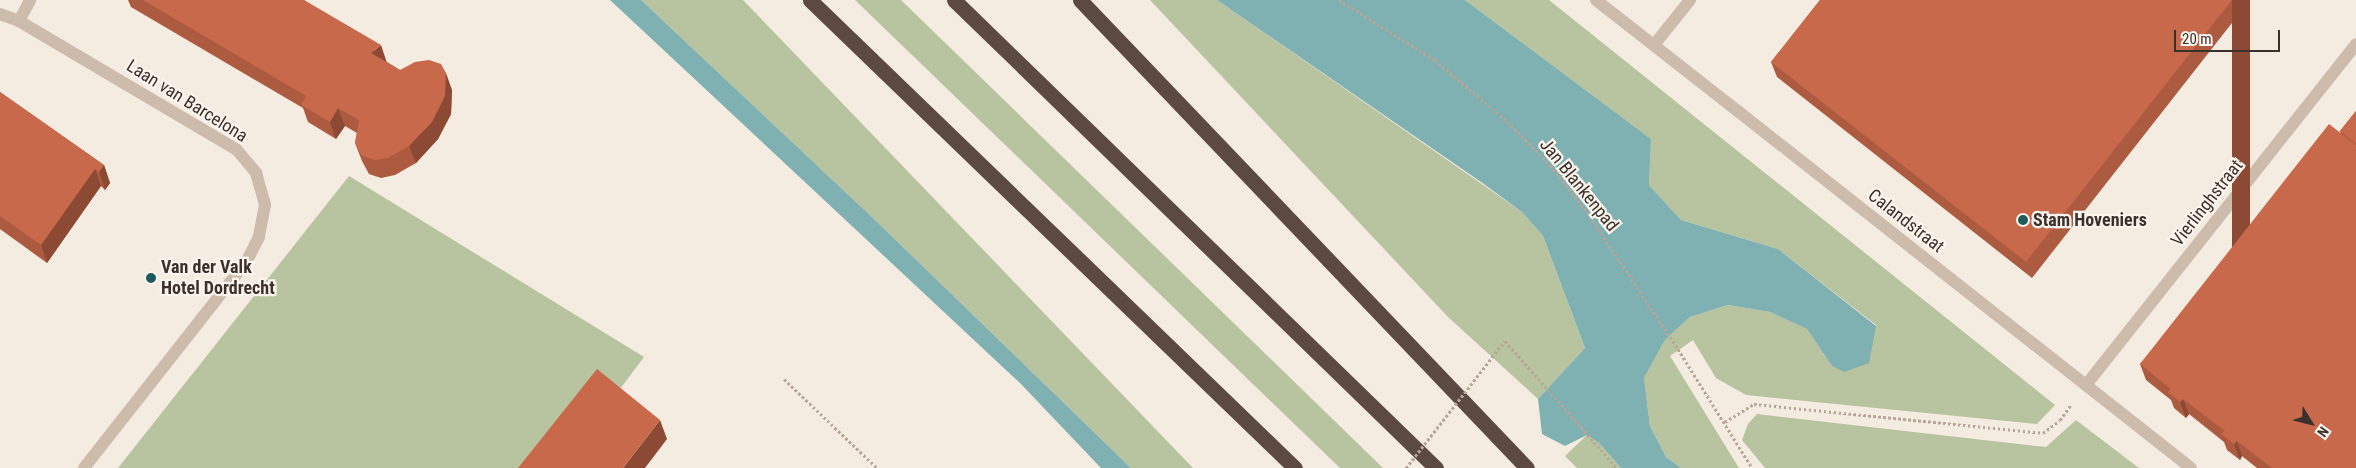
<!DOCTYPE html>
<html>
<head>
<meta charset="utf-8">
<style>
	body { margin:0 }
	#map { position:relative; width:2356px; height:468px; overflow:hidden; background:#f4ebe1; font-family:"Roboto Condensed",sans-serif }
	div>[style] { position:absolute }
	.green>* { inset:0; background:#b8c4a0 }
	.water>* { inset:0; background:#7fb0b2 }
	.path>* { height:3px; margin-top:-1.5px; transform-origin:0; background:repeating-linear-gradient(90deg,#b9a596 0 2.5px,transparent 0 5px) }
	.service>* { height:12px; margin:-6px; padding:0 6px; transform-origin:6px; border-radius:6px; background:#cdbbac }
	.minor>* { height:12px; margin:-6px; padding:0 6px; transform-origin:6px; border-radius:6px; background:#cdbbac }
	.motorway>* { height:15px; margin:-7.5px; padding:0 7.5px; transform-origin:7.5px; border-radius:7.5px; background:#5c4a42 }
	.path-bridge>* { height:3px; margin-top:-1.5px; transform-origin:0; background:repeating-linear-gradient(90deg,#b9a596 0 2.5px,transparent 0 5px) }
	.wall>* { inset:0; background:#ac5a40 }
	.shaded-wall>* { inset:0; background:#8c4a34; transform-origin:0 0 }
	.building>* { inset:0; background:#c8694b }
	.dots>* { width:14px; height:14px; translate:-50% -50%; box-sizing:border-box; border:2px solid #fbf5ee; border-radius:50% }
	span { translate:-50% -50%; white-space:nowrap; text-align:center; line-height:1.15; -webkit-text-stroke:4.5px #fbf5ee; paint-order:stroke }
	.street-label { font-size:18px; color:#3b302b }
	.poi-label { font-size:18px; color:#3b302b; font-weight:700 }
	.left { translate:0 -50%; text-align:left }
	.north { position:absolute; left:2286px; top:398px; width:50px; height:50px; -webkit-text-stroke:4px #fbf5ee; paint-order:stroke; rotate:126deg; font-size:14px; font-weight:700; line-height:20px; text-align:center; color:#3b302b }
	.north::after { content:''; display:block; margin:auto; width:18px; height:22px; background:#3b302b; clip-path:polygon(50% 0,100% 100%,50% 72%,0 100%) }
	.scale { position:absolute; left:2174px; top:30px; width:106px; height:22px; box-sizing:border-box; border:2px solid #3b302b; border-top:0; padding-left:6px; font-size:15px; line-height:18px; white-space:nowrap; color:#3b302b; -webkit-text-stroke:4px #fbf5ee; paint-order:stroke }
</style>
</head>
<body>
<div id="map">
	<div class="green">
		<div style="clip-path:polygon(641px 0,743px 0,1193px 468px,1131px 468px,874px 219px)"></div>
		<div style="clip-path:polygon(855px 0,901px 0,1383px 468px,1340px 468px)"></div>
		<div style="clip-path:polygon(1150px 0,1217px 0,1522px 212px,1543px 236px,1585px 348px,1538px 399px,1448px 317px)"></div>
		<div style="clip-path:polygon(1465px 0,1549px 0,2055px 405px,2037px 424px,1746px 395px,1716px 378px,1693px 340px,1670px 356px,1739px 468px,1681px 468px,1666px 457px,1650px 426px,1644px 378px,1665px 340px,1690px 317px,1728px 305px,1770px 312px,1807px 329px,1832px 366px,1876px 325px,1778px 249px,1681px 220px,1649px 185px,1651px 139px)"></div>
		<div style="clip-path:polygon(349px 176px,644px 357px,602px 413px,541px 468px,118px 468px)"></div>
		<div style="clip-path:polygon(1757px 414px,2046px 447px,2076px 420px,2139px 468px,1765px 468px,1742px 440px,1748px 424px)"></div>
		<div style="clip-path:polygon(1587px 435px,1599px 443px,1621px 468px,1577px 468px,1565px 456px)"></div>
	</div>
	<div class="water">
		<div style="clip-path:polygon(610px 0,641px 0,874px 219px,1131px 468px,1101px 468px,1020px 383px)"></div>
		<div style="clip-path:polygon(1217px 0,1465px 0,1651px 139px,1649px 185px,1681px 220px,1778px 249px,1876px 326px,1869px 363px,1844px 372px,1832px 366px,1807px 329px,1770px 312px,1728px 305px,1690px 317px,1665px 340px,1644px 378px,1650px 426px,1666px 457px,1681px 468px,1621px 468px,1599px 443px,1587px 435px,1565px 446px,1542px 434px,1538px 399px,1585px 348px,1543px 236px,1522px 212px,1481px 182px)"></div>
	</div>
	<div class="path">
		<div style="left:1339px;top:0;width:113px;rotate:32deg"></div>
		<div style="left:1435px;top:60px;width:100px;rotate:40.5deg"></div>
		<div style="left:1511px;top:125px;width:56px;rotate:45.7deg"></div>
		<div style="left:1550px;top:165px;width:60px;rotate:51.8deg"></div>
		<div style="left:1587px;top:212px;width:164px;rotate:56.4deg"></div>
		<div style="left:1678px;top:349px;width:140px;rotate:58.1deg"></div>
		<div style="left:784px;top:379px;width:129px;rotate:43.7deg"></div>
		<div style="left:1725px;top:422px;width:34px;rotate:-32deg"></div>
		<div style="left:1754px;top:404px;width:290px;rotate:5.7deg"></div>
		<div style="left:2043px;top:433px;width:21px;rotate:-37deg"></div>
		<div style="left:2060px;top:420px;width:19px;rotate:-54deg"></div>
	</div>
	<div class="service">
		<div style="left:1596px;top:0;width:182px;rotate:38.1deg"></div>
		<div style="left:0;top:14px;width:20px;rotate:20deg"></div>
		<div style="left:19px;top:21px;width:24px;rotate:-62deg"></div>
		<div style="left:1654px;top:45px;width:58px;rotate:-51.3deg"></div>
	</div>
	<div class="minor">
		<div style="left:19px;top:21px;width:253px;rotate:30.6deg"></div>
		<div style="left:237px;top:150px;width:30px;rotate:50deg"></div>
		<div style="left:256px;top:173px;width:33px;rotate:74deg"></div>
		<div style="left:265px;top:205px;width:33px;rotate:101deg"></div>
		<div style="left:259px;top:237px;width:28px;rotate:117deg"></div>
		<div style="left:246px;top:262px;width:262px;rotate:128.2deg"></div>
		<div style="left:1739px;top:112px;width:575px;rotate:38.22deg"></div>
		<div style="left:2086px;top:385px;width:435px;rotate:-51.6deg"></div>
	</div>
	<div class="motorway">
		<div style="left:810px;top:0;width:674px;rotate:43.98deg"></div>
		<div style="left:954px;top:0;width:672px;rotate:44.16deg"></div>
		<div style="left:1080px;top:0;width:647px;rotate:46.31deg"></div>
	</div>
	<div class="path-bridge">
		<div style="left:1406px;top:468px;width:161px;rotate:-52.1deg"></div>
		<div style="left:1505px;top:341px;width:169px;rotate:48.6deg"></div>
	</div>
	<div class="wall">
		<div style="clip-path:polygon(128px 0,304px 0,387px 62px,400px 70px,452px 90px,451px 114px,438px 139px,416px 163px,395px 175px,381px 178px,369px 174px,362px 161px,355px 143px,357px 133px,345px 126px,336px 139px,308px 122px,303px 108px,131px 7px)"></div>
		<div style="clip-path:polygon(1820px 0,2250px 0,2032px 278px,1777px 77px,1771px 62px)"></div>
		<div style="clip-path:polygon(0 92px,104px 165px,110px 183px,105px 190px,101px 186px,47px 263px,0 229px)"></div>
		<div style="clip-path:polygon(2356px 111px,2356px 468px,2257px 468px,2242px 456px,2240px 460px,2227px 450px,2224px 442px,2189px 414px,2186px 418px,2174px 408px,2171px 400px,2146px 380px,2140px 364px,2341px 134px,2340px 131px)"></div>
	</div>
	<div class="shaded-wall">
		<div style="left:2232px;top:0;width:18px;height:333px"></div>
		<div style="clip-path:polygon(381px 45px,387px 63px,371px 53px)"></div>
		<div style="clip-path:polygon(446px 73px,452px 90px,451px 114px,438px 139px,416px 163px,409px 146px)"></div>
		<div style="clip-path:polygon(338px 108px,345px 126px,336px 139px,330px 122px)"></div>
		<div style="clip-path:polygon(104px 165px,110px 183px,105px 190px,99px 172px)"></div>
		<div style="clip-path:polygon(95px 169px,101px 186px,47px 263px,41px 245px)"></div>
		<div style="clip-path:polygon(2183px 399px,2189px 414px,2186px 418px,2180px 402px)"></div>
		<div style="clip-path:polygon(660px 420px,667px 439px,645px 468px,623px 468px)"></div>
		<div style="clip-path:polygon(2237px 441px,2242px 456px,2240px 460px,2234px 444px)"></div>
	</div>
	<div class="building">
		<div style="clip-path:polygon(143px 0,304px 0,381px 45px,371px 53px,400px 70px,415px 62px,429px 60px,441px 64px,446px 73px,445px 96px,432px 122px,409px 146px,388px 158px,375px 160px,362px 156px,355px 143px,359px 120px,338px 108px,330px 122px,301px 105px,306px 96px)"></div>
		<div style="clip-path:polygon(1820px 0,2232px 0,2026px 262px,1771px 62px)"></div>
		<div style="clip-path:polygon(0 92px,104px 165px,99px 172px,95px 169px,41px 245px,0 216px)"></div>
		<div style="clip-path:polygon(2356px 111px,2356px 144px,2340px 131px)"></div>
		<div style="clip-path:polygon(2329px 124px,2356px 145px,2356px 468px,2272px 468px,2237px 441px,2234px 444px,2221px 434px,2225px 431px,2183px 399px,2180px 402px,2168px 392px,2171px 389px,2140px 364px)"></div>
		<div style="clip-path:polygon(597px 369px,660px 420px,623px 468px,518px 468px)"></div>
	</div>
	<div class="dots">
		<div style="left:2023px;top:220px;background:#1f5a5e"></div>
		<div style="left:151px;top:278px;background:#1f5a5e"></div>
	</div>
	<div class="street-label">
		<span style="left:187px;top:101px;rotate:32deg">Laan van Barcelona</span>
		<span style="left:1579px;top:185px;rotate:51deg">Jan Blankenpad</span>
		<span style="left:2207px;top:203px;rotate:-52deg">Vierlinghstraat</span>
		<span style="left:1906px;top:221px;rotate:38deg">Calandstraat</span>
	</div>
	<div class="poi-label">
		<span class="left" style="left:2033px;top:220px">Stam Hoveniers</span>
		<span class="left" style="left:161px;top:278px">Van der Valk<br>Hotel Dordrecht</span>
	</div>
	<div class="north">N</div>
	<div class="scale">20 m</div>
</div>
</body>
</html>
